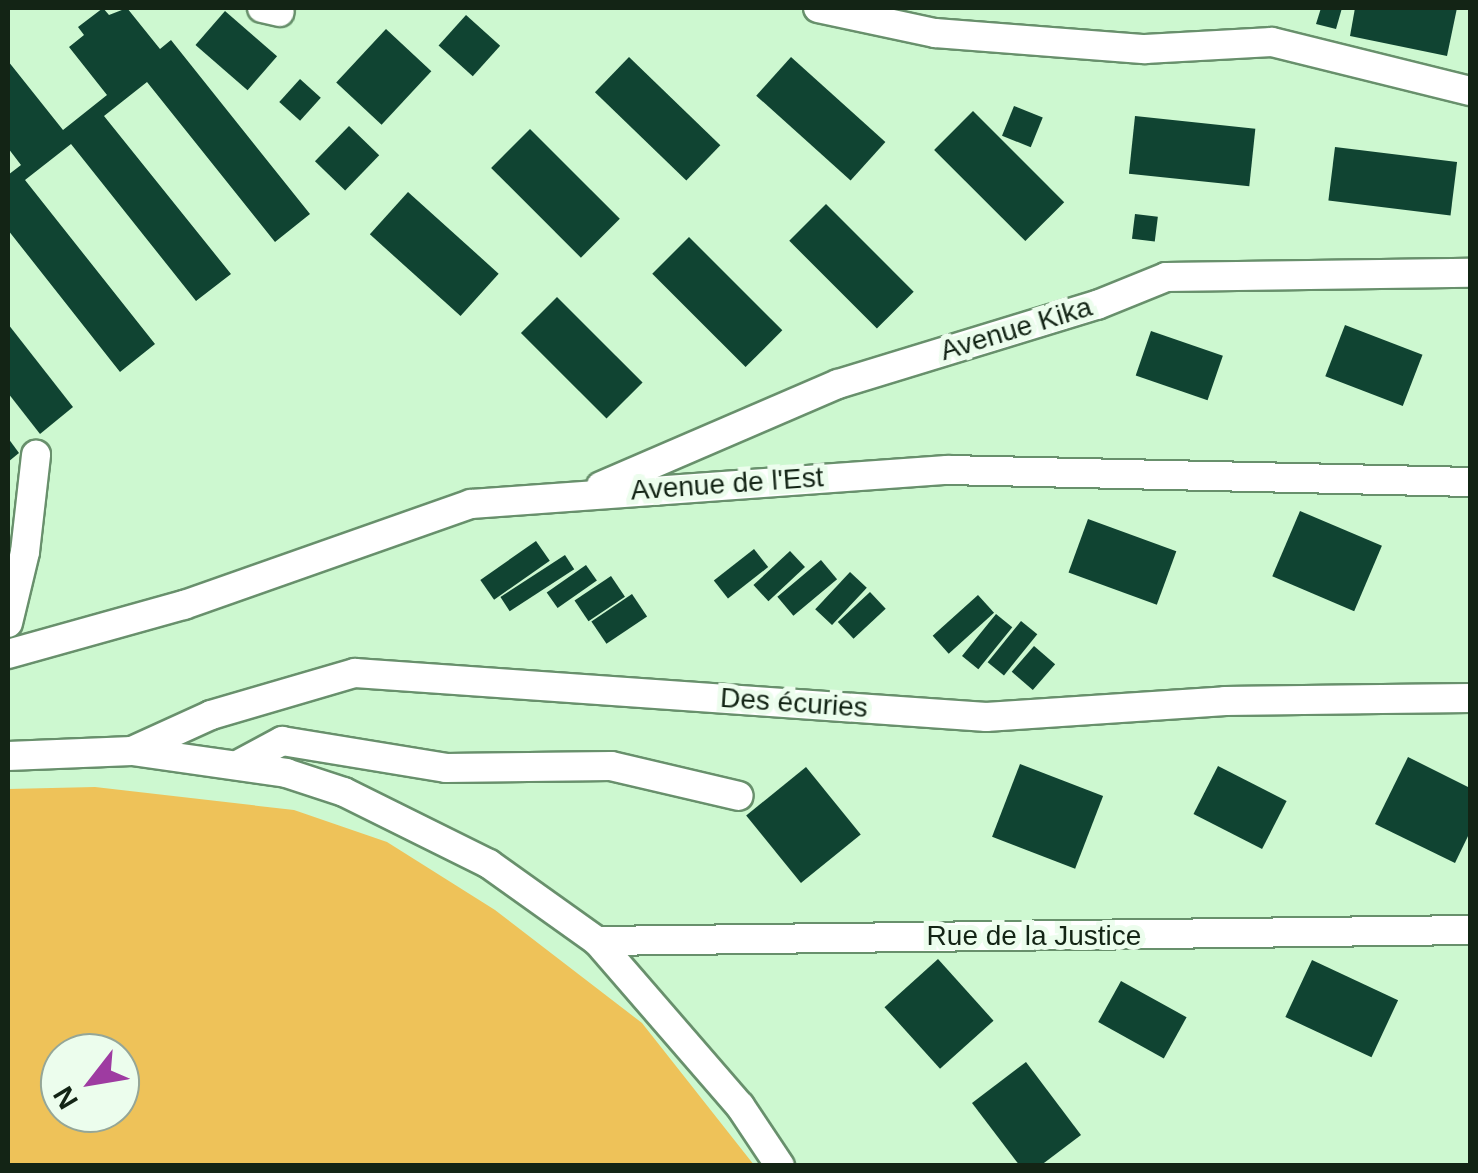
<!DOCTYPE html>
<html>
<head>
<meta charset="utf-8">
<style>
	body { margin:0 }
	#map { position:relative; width:1478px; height:1173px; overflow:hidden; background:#cdf8d0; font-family:Arial,sans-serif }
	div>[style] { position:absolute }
	.green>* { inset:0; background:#eec259 }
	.building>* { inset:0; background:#104432; transform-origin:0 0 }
	.roads { filter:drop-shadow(2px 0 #68906c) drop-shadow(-2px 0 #68906c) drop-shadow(0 2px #68906c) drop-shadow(0 -2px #68906c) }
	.minor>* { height:28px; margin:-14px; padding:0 14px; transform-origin:14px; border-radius:14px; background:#fff }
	span { translate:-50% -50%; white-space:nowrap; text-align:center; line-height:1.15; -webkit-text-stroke:10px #ecfded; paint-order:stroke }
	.street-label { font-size:28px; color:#132415 }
	.frame { position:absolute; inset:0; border:10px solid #132415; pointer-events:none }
	.north { position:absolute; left:40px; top:1033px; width:100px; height:100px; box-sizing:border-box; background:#ecfded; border:2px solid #95a697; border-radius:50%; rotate:239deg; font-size:28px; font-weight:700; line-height:40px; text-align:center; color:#132415 }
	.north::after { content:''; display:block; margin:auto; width:35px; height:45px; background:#9e3ba1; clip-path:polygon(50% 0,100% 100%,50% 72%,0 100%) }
</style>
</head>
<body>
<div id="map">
	<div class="green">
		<div style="clip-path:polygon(evenodd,95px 787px,294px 810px,387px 842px,495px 910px,642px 1023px,754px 1165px,8px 1165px,8px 789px,95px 787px,60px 1053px,120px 1053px,120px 1113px,60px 1113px,60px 1053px)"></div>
	</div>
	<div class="building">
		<div style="clip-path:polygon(103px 8px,109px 15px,127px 8px,160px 49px,171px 40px,310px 214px,275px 242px,147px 82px,104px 116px,231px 274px,196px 301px,71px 144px,25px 180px,155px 344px,120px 372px,8px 230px,8px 175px,21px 165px,8px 148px,8px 61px,63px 130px,107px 95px,69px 47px,84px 35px,78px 27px)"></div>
		<div style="clip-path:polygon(1321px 8px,1342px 8px,1336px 29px,1316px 24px)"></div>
		<div style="clip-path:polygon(1355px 8px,1457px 8px,1447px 56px,1350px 36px)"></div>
		<div style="left:225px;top:11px;width:69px;height:45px;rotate:41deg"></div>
		<div style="left:466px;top:15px;width:46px;height:41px;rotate:42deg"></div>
		<div style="left:386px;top:29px;width:62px;height:73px;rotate:43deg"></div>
		<div style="left:629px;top:57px;width:127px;height:49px;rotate:44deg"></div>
		<div style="left:791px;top:57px;width:127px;height:52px;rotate:42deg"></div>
		<div style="left:300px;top:79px;width:28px;height:31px;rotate:42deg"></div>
		<div style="left:1014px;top:106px;width:31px;height:32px;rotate:22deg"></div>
		<div style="left:973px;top:111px;width:129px;height:55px;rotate:45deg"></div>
		<div style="left:1135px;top:116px;width:121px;height:58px;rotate:6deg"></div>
		<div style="left:349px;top:126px;width:42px;height:49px;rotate:44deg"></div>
		<div style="left:530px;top:129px;width:127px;height:55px;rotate:45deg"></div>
		<div style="left:1335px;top:147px;width:123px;height:54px;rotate:7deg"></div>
		<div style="left:408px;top:192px;width:122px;height:57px;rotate:42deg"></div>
		<div style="left:826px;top:204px;width:124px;height:52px;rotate:45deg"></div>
		<div style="left:1135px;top:214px;width:23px;height:25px;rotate:7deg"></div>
		<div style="left:689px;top:237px;width:132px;height:52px;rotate:45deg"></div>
		<div style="left:557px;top:297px;width:121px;height:51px;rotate:45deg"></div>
		<div style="clip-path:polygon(8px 324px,73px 407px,40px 434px,8px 393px)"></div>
		<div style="left:1345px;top:325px;width:83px;height:55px;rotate:21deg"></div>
		<div style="left:1151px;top:331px;width:76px;height:47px;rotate:19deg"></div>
		<div style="clip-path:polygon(8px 438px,19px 453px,8px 462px)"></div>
		<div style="left:1300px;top:511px;width:89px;height:71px;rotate:23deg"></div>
		<div style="left:1088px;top:519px;width:94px;height:57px;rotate:20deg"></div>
		<div style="left:536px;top:541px;width:24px;height:68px;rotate:55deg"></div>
		<div style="left:754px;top:549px;width:23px;height:51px;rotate:52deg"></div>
		<div style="left:790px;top:551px;width:22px;height:50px;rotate:47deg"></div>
		<div style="left:565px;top:555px;width:17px;height:77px;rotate:57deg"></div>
		<div style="left:821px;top:560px;width:25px;height:57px;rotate:50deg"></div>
		<div style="left:586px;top:565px;width:19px;height:48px;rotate:55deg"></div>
		<div style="left:850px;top:572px;width:23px;height:51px;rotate:43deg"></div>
		<div style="left:611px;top:576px;width:25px;height:44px;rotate:56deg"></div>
		<div style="left:870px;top:592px;width:23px;height:44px;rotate:47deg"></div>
		<div style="left:632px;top:594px;width:27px;height:49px;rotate:56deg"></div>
		<div style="left:978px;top:595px;width:24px;height:61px;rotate:48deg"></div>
		<div style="left:996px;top:614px;width:21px;height:54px;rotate:39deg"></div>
		<div style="left:1021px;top:621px;width:21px;height:53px;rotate:39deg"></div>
		<div style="left:1034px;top:646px;width:28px;height:34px;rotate:41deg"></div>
		<div style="clip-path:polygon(1408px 757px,1470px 788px,1470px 832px,1455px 863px,1375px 824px)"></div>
		<div style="left:1020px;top:764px;width:89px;height:78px;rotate:21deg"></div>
		<div style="left:1218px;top:766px;width:77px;height:54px;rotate:27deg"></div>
		<div style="left:806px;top:767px;width:87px;height:77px;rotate:51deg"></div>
		<div style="left:938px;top:959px;width:83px;height:72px;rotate:48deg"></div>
		<div style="left:1312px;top:960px;width:95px;height:63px;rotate:25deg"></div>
		<div style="left:1121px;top:981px;width:75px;height:47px;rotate:29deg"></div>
		<div style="clip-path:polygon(1026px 1062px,1081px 1135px,1040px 1166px,1020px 1166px,972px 1103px)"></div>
	</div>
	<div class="roads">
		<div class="minor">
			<div style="left:262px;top:8px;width:18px;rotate:13deg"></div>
			<div style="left:818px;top:8px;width:120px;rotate:12.1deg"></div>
			<div style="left:935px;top:33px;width:211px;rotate:4.4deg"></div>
			<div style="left:1145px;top:49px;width:127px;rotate:-3.2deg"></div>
			<div style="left:1272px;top:42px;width:204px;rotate:13.9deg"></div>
			<div style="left:601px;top:486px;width:258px;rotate:-23.3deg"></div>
			<div style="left:838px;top:384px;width:271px;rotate:-17deg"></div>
			<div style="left:1097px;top:305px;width:74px;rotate:-22.1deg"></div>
			<div style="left:1166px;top:277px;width:304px;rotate:-0.8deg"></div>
			<div style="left:8px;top:623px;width:73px;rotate:-76.5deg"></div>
			<div style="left:25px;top:552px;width:98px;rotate:-83.5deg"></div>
			<div style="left:8px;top:654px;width:183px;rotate:-15.6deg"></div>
			<div style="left:184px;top:605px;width:304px;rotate:-19.4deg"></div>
			<div style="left:471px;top:504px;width:477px;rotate:-4.1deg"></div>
			<div style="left:947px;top:470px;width:523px;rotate:1.31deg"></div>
			<div style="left:132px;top:751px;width:87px;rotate:-24.5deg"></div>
			<div style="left:211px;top:715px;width:150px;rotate:-16.3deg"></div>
			<div style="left:355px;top:673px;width:633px;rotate:3.99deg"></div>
			<div style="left:986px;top:717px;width:240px;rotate:-3.8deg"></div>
			<div style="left:1225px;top:701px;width:245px;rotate:-0.7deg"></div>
			<div style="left:8px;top:756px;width:124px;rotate:-2.3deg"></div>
			<div style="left:132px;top:751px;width:156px;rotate:8.1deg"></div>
			<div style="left:286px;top:773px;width:61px;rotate:18.1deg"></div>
			<div style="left:344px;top:792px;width:162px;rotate:26.4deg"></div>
			<div style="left:489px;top:864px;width:133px;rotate:35.5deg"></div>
			<div style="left:597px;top:941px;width:218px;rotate:49.1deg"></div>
			<div style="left:740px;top:1106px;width:72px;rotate:56.3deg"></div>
			<div style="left:241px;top:763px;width:47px;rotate:-28.2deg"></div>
			<div style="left:282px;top:741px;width:166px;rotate:9.3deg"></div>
			<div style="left:446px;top:768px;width:165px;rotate:-0.7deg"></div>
			<div style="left:611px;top:766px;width:131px;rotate:13.2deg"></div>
			<div style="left:597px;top:941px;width:873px;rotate:-0.72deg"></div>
		</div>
	</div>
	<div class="street-label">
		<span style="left:1016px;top:329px;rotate:-17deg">Avenue Kika</span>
		<span style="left:727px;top:484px;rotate:-4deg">Avenue de l'Est</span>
		<span style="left:794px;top:703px;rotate:4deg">Des écuries</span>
		<span style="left:1034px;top:936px">Rue de la Justice</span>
	</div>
	<div class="frame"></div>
	<div class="north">N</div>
</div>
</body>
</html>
